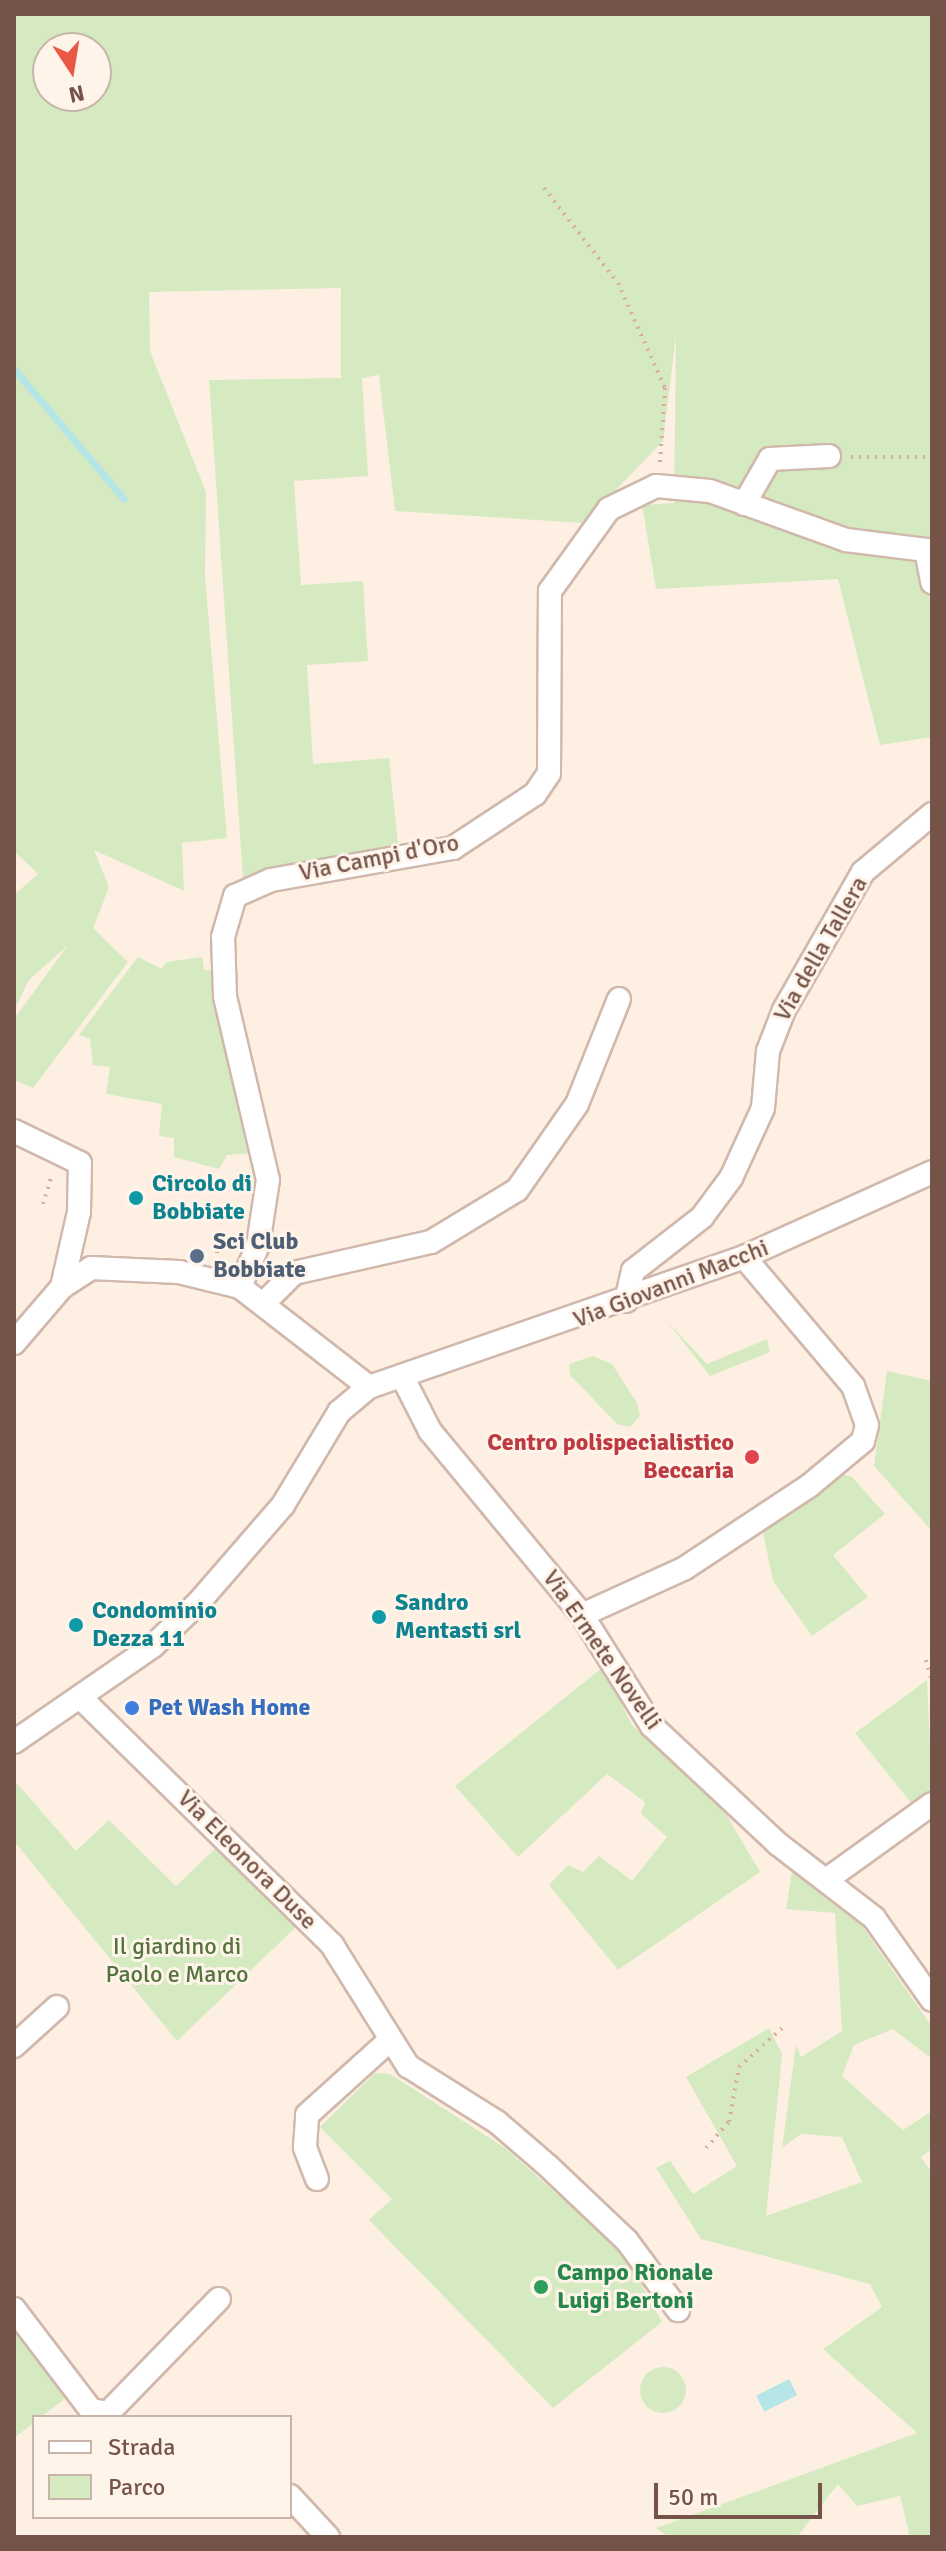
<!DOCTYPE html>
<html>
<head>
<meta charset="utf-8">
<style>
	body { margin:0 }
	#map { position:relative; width:946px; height:2551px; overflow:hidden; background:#fdf0e2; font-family:Signika,sans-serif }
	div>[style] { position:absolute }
	.green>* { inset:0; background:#d6eac1 }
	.round { border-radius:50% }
	.water>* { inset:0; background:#b6e5e7; transform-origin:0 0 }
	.stream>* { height:7px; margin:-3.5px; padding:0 3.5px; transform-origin:3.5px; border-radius:3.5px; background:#b6e5e7 }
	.path>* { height:4px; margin-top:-2px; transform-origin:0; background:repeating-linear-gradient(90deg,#d8ad9c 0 2px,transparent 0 8px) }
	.roads { filter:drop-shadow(2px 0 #d0b8ac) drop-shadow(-2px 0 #d0b8ac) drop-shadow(0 2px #d0b8ac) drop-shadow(0 -2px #d0b8ac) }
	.minor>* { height:22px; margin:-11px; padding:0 11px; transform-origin:11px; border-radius:11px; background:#fff }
	.dots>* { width:22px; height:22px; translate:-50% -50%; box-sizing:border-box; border:4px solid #fff4e9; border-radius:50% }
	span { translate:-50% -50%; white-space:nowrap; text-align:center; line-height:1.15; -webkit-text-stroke:6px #fff4e9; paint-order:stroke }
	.street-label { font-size:24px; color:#755348 }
	.culture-label { font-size:24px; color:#0d838f; font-weight:700 }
	.left { translate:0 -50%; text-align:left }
	.service-label { font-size:24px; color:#4e5e75; font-weight:700 }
	.health-label { font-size:24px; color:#be3a42; font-weight:700 }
	.right { translate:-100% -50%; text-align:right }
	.shop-label { font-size:24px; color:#366cbe; font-weight:700 }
	.park-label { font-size:24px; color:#53753d }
	.leisure-label { font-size:24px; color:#27864d; font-weight:700 }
	.frame { position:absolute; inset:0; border:16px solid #755348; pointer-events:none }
	.legend { position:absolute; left:32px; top:2415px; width:260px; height:104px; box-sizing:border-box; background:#fff4e9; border:2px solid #c8b4a9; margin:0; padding:10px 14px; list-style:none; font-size:24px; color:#755348 }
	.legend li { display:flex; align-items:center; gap:16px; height:40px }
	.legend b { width:40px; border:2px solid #c8b4a9 }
	.north { position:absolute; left:32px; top:32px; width:80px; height:80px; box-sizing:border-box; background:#fff4e9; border:2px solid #c8b4a9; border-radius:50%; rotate:168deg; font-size:22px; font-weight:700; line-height:32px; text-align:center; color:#755348 }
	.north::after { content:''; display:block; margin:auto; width:28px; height:36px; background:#ea5744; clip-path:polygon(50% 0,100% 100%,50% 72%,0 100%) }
	.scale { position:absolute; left:654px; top:2483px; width:168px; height:36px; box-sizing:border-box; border:4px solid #755348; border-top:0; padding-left:10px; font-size:24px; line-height:28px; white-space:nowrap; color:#755348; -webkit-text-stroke:6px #fff4e9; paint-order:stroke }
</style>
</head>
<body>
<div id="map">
	<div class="green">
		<div style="clip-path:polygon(evenodd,14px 14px,932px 14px,932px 737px,880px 745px,838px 579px,656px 589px,642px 505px,674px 503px,676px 335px,663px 441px,584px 523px,395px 511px,379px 375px,362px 378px,368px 476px,294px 481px,301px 585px,363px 581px,368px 661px,307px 665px,313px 764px,389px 758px,399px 853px,280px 866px,243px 879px,209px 380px,341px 378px,341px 288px,149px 292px,150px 351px,206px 492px,205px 576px,227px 838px,182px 843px,184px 891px,94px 850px,109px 887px,93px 928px,128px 962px,33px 1088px,14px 1080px,14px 1019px,68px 945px,29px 980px,14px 1010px,14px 895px,38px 874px,14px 851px,14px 14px,48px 48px,96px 48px,96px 96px,48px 96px,48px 48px)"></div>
		<div style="clip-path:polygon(138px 957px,162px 969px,166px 962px,202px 957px,204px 970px,214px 970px,255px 1153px,227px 1155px,219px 1169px,174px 1157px,174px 1138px,159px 1136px,162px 1104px,106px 1094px,110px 1067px,93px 1065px,90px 1039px,79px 1035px)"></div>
		<div style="clip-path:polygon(666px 1320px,707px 1364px,767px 1339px,770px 1352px,710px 1376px)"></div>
		<div style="clip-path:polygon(593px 1356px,612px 1364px,637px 1403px,640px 1416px,630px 1427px,617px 1424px,570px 1375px,569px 1364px)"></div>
		<div style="clip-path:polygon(887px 1371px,932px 1381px,932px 1531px,874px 1466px)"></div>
		<div style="clip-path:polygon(833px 1473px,851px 1476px,885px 1514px,833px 1555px,868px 1597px,812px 1636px,773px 1581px,763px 1532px)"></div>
		<div style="clip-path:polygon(603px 1667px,632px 1725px,726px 1814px,760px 1872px,618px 1970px,549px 1885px,568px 1865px,583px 1872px,599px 1856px,632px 1881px,667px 1837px,641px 1814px,645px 1802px,607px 1774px,518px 1857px,455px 1786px)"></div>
		<div style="clip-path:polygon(927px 1680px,932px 1789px,912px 1804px,855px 1733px)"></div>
		<div style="clip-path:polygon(14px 1780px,76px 1851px,109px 1820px,176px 1886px,219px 1845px,297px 1926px,177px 2041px,14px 1841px)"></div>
		<div style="clip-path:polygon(792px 1872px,862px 1926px,932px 2027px,932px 2059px,893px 2029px,854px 2045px,842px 2076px,903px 2130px,932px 2111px,932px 2149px,921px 2157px,932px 2173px,932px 2537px,910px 2537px,900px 2496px,857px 2506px,838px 2484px,797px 2537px,669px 2537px,656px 2528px,917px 2433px,823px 2349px,882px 2307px,870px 2284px,701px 2239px,656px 2168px,670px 2161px,693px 2194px,737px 2166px,686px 2077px,769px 2028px,782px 2054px,766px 2216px,862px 2182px,842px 2137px,801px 2134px,782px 2148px,796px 2045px,801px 2057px,842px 2031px,835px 1913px,786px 1909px)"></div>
		<div style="clip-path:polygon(375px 2073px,390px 2074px,505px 2148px,624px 2253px,662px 2322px,553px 2408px,369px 2220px,392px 2199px,320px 2127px)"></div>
		<div style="clip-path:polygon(14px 2324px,67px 2397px,14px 2438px)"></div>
		<div class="round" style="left:640px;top:2367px;width:46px;height:46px"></div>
	</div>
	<div class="water">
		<div style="left:789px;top:2379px;width:18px;height:37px;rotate:63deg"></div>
	</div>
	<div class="stream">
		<div style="left:14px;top:369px;width:170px;rotate:49.8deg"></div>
	</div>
	<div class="path">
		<div style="left:544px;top:188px;width:120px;rotate:52.1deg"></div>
		<div style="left:618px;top:283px;width:115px;rotate:65.9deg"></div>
		<div style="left:665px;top:388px;width:76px;rotate:93.8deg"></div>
		<div style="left:851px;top:457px;width:81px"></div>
		<div style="left:43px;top:1204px;width:31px;rotate:-73deg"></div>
		<div style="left:217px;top:1253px;width:14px;rotate:-82deg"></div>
		<div style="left:219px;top:1239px;width:15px;rotate:11deg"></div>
		<div style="left:932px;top:1655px;width:8px;rotate:140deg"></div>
		<div style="left:926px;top:1660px;width:22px;rotate:74deg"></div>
		<div style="left:706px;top:2148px;width:35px;rotate:-49deg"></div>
		<div style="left:729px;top:2122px;width:56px;rotate:-79.7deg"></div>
		<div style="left:739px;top:2067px;width:58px;rotate:-42.2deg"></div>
	</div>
	<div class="roads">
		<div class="minor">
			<div style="left:744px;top:504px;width:52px;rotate:-60deg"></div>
			<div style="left:770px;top:459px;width:59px;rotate:-2.9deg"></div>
			<div style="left:14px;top:1131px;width:73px;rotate:25.9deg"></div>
			<div style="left:80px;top:1163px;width:49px;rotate:91.2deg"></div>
			<div style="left:79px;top:1212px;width:77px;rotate:102.8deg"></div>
			<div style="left:240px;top:1287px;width:46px;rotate:-66.8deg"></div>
			<div style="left:258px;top:1245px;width:66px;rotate:-81.3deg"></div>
			<div style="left:268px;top:1180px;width:189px;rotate:-103.2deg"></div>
			<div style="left:225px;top:996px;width:59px;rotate:-91.9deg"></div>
			<div style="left:223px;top:937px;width:43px;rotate:-73.7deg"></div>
			<div style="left:235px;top:896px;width:39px;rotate:-24deg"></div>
			<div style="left:271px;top:880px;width:185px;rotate:-10deg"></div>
			<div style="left:453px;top:848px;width:98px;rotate:-33.4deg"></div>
			<div style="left:535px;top:794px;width:25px;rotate:-56deg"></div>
			<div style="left:549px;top:773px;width:182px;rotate:-89.7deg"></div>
			<div style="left:550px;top:591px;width:101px;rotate:-54.3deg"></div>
			<div style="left:609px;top:509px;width:52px;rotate:-26.1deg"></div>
			<div style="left:656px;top:486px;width:54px;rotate:5.3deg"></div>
			<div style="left:710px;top:491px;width:145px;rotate:19.8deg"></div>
			<div style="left:846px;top:540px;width:81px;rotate:7.1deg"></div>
			<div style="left:926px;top:550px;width:33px;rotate:79deg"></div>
			<div style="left:626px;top:1301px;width:31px;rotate:-77deg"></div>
			<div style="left:633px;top:1271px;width:88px;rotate:-38deg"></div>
			<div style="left:702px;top:1217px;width:49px;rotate:-53.4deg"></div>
			<div style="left:731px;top:1178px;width:77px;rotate:-65.4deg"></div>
			<div style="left:763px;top:1108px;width:57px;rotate:-85deg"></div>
			<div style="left:768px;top:1051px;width:44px;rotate:-68.7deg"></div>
			<div style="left:784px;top:1010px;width:159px;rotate:-60.2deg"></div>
			<div style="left:863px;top:872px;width:90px;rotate:-40deg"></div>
			<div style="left:264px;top:1303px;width:42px;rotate:-45deg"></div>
			<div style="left:294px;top:1273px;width:140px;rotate:-12.8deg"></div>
			<div style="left:431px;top:1242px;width:100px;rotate:-31.2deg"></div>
			<div style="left:517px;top:1190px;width:105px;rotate:-55.1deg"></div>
			<div style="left:577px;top:1104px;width:113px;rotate:-68.2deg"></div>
			<div style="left:14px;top:1343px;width:74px;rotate:-49.4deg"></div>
			<div style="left:62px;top:1287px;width:35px;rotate:-33deg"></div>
			<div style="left:91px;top:1268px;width:88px;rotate:2.6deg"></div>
			<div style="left:179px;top:1272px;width:63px;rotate:13.8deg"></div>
			<div style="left:240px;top:1287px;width:163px;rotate:37.8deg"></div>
			<div style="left:402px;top:1376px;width:62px;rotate:63deg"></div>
			<div style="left:430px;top:1431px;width:239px;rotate:50.4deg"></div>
			<div style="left:582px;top:1615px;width:131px;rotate:57.8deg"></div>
			<div style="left:652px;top:1726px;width:173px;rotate:43.1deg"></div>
			<div style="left:778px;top:1844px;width:121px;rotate:37.6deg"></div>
			<div style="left:874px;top:1918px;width:100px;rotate:54.7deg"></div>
			<div style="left:582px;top:1615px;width:113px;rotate:-24.5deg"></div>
			<div style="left:685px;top:1568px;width:149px;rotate:-33.5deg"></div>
			<div style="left:809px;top:1486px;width:70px;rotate:-39.8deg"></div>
			<div style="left:863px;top:1441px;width:16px;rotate:-76deg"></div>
			<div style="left:867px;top:1425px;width:41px;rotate:-109.7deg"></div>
			<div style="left:853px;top:1386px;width:169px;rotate:-130.2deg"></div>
			<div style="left:82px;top:1699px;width:351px;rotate:44.5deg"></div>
			<div style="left:332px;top:1945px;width:143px;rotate:57.9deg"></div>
			<div style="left:408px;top:2066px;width:105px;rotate:32.2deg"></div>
			<div style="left:497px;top:2122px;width:67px;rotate:40.8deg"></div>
			<div style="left:548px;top:2166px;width:109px;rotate:43.5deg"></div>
			<div style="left:627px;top:2241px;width:86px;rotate:53.5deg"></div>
			<div style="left:14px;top:1742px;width:169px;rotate:-34.6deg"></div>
			<div style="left:153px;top:1646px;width:64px;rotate:-43.7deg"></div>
			<div style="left:199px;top:1602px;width:128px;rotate:-49.1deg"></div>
			<div style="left:283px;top:1505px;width:109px;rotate:-58.9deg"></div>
			<div style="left:339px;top:1412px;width:39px;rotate:-40deg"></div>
			<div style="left:369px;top:1387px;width:397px;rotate:-19.1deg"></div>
			<div style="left:744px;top:1257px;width:206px;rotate:-24.3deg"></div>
			<div style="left:829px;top:1878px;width:127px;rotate:-35.7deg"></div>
			<div style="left:14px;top:2046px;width:58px;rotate:-42.2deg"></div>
			<div style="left:317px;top:2179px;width:34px;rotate:-111deg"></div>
			<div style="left:305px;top:2147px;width:32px;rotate:-86deg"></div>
			<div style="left:307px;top:2115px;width:112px;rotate:-42.1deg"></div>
			<div style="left:14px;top:2309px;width:127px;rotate:52.7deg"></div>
			<div style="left:91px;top:2410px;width:17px;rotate:10deg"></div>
			<div style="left:108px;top:2413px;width:159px;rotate:-45.8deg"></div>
			<div style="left:290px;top:2496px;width:56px;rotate:47.2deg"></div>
		</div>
	</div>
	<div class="dots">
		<div style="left:136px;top:1198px;background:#0f9aa8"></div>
		<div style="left:197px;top:1256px;background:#5c6f8a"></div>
		<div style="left:752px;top:1457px;background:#e0444e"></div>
		<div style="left:379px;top:1617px;background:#0f9aa8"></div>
		<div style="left:76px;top:1625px;background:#0f9aa8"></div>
		<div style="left:132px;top:1708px;background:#3f7fe0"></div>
		<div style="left:541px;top:2287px;background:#2e9e5b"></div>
	</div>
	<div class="street-label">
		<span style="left:379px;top:858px;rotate:-11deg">Via Campi d'Oro</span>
		<span style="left:821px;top:949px;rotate:-60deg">Via della Tallera</span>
		<span style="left:671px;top:1284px;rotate:-21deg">Via Giovanni Macchi</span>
		<span style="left:602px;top:1650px;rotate:55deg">Via Ermete Novelli</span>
		<span style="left:247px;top:1860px;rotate:45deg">Via Eleonora Duse</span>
	</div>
	<div class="culture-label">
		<span class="left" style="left:152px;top:1198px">Circolo di<br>Bobbiate</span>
		<span class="left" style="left:395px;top:1617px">Sandro<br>Mentasti srl</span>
		<span class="left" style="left:92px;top:1625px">Condominio<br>Dezza 11</span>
	</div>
	<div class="service-label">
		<span class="left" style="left:213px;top:1256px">Sci Club<br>Bobbiate</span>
	</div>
	<div class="health-label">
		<span class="right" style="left:734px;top:1457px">Centro polispecialistico<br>Beccaria</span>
	</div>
	<div class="shop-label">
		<span class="left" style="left:148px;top:1708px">Pet Wash Home</span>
	</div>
	<div class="park-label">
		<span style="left:177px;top:1961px">Il giardino di<br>Paolo e Marco</span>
	</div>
	<div class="leisure-label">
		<span class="left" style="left:557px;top:2287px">Campo Rionale<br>Luigi Bertoni</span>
	</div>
	<div class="frame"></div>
	<ul class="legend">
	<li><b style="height:10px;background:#fff"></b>Strada</li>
	<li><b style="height:22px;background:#d6eac1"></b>Parco</li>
	</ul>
	<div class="north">N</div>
	<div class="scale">50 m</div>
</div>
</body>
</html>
